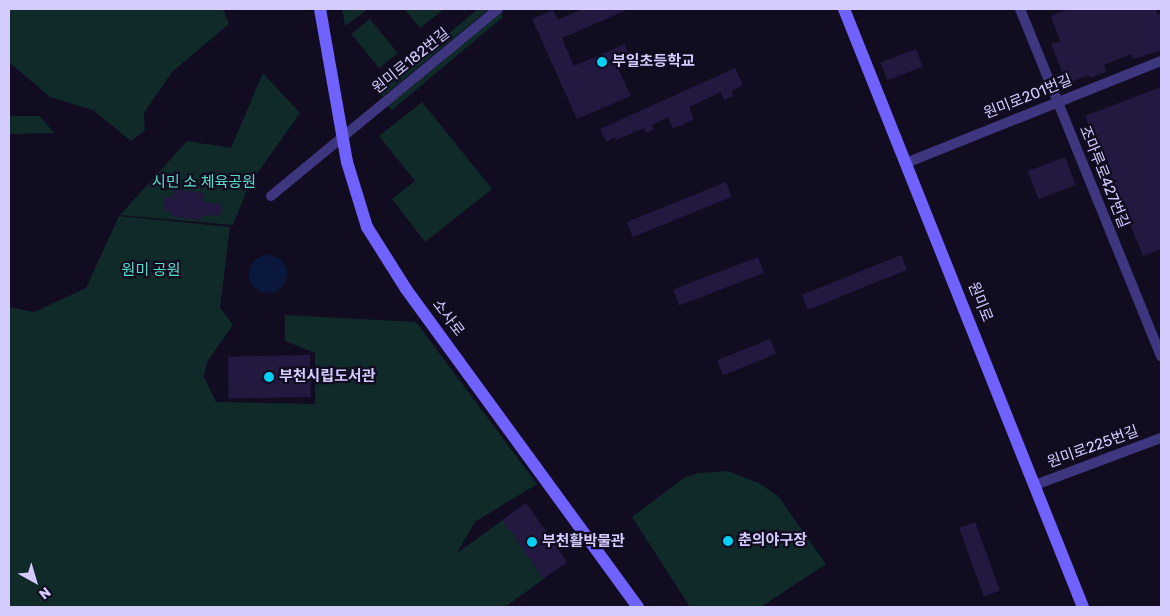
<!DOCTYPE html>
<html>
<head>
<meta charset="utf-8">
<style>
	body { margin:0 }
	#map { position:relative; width:1170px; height:616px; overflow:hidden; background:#110c20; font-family:Rubik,"Noto Sans KR",sans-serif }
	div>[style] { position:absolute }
	.green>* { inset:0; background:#102929; transform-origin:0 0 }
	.water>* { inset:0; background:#09183c }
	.round { border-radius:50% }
	.building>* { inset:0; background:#231840; transform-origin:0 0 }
	.street>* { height:10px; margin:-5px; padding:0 5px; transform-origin:5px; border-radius:5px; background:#3e377f }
	.secondary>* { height:12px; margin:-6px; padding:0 6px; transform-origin:6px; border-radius:6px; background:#6f62ff }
	.dots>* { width:14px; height:14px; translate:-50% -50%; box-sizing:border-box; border:2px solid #110c20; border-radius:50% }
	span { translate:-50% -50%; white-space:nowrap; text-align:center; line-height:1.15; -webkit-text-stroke:4.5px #110c20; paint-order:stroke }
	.street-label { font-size:15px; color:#d4cbff }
	.poi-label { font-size:15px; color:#d4cbff; font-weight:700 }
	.left { translate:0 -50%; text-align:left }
	.park-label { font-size:15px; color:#57dfc5 }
	.frame { position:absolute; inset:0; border:10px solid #d4cbff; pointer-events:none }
	.north { position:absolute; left:10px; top:556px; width:50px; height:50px; -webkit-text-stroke:4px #110c20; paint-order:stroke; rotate:141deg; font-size:14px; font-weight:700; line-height:20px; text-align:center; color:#d4cbff }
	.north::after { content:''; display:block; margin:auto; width:18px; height:22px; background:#d4cbff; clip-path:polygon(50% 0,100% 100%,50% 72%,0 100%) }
</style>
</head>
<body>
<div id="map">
	<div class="green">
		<div style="clip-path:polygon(9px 9px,223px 9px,229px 24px,172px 72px,144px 113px,145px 130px,131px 141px,93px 110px,50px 97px,9px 62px)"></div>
		<div style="clip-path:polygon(342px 9px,368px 9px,345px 26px)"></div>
		<div style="clip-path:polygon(404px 9px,444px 9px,420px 28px)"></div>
		<div style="clip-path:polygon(478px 9px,489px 9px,382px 97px,378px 92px)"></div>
		<div style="clip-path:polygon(501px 12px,503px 17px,392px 110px,387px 106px)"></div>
		<div style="left:370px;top:19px;width:44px;height:24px;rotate:51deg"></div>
		<div style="clip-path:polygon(263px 73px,300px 113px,249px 185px,233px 225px,120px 215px,187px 141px,231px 148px)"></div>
		<div style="clip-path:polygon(422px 102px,492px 189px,425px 242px,392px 199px,415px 181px,379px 136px)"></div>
		<div style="clip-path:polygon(10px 116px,40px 116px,54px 133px,9px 134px)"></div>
		<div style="clip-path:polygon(119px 216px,230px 227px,220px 308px,233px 325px,207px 362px,204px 377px,216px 402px,315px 404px,315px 353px,285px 341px,285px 315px,416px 322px,537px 484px,475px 522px,457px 553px,503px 520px,545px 578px,505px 607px,9px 607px,9px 307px,34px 312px,86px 288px)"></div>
		<div style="clip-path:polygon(728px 471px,759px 483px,778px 496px,826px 564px,761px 607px,690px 607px,632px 517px,685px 477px,699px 473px)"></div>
	</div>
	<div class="water">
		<div class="round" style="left:249px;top:255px;width:38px;height:38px"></div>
	</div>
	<div class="building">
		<div style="clip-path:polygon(582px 9px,629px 9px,562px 38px,574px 66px,625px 44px,630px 58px,616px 64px,631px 96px,577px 119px,532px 19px,553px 10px,558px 20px)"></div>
		<div style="clip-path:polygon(1069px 9px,1155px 9px,1158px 15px,1161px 14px,1161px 50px,1137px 58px,1133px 58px,1131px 54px,1104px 65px,1106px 72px,1090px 78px,1088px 75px,1067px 84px,1051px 44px,1060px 41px,1051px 16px)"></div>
		<div style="left:916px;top:49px;width:19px;height:38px;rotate:69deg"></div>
		<div style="clip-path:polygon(735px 68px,743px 85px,732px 91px,733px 96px,724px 100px,721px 92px,689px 107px,694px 119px,673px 129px,668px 117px,652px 125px,654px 129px,646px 133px,644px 128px,616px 140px,615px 137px,606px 142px,600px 129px)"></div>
		<div style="clip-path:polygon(1161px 87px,1161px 249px,1143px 256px,1085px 116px)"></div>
		<div style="left:1065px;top:157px;width:30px;height:40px;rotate:69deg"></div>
		<div style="left:726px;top:182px;width:16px;height:107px;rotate:68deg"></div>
		<div style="clip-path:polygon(174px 189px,204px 193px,202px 201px,222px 205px,221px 215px,201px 216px,200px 220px,171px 216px,172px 212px,163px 211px,164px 197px,173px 197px)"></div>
		<div style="left:901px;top:255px;width:16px;height:107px;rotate:68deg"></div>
		<div style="left:758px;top:257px;width:17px;height:91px;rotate:69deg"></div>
		<div style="left:770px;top:339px;width:16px;height:57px;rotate:68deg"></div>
		<div style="left:310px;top:355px;width:42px;height:82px;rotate:89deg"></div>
		<div style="left:526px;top:503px;width:72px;height:29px;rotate:55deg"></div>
		<div style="left:975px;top:522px;width:73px;height:17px;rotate:70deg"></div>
	</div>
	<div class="street">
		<div style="left:1020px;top:9px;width:375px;rotate:67.9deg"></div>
		<div style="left:906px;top:163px;width:275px;rotate:-21.8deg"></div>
		<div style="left:271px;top:196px;width:294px;rotate:-39.5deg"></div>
		<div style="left:1035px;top:485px;width:134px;rotate:-20.5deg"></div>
	</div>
	<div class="secondary">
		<div style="left:320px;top:9px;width:155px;rotate:80deg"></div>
		<div style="left:347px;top:162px;width:68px;rotate:72.9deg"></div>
		<div style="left:367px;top:227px;width:73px;rotate:57.8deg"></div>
		<div style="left:406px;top:289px;width:394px;rotate:53.9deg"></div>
		<div style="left:844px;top:9px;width:644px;rotate:68.22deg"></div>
	</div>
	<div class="dots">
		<div style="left:602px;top:62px;background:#00cff6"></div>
		<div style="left:269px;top:377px;background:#00cff6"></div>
		<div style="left:728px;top:541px;background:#00cff6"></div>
		<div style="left:532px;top:542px;background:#00cff6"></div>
	</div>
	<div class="street-label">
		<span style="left:411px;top:61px;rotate:-39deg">원미로182번길</span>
		<span style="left:1028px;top:97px;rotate:-22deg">원미로201번길</span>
		<span style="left:1104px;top:177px;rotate:68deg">조마루로427번길</span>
		<span style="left:980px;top:302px;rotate:68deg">원미로</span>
		<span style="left:448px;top:318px;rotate:53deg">소사로</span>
		<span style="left:1093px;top:447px;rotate:-20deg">원미로225번길</span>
	</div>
	<div class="poi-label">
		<span class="left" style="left:612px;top:62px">부일초등학교</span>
		<span class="left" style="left:279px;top:377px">부천시립도서관</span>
		<span class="left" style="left:738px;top:541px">춘의야구장</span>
		<span class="left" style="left:542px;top:542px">부천활박물관</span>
	</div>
	<div class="park-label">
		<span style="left:204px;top:183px">시민 소 체육공원</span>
		<span style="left:151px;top:271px">원미 공원</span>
	</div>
	<div class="frame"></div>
	<div class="north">N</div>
</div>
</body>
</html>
